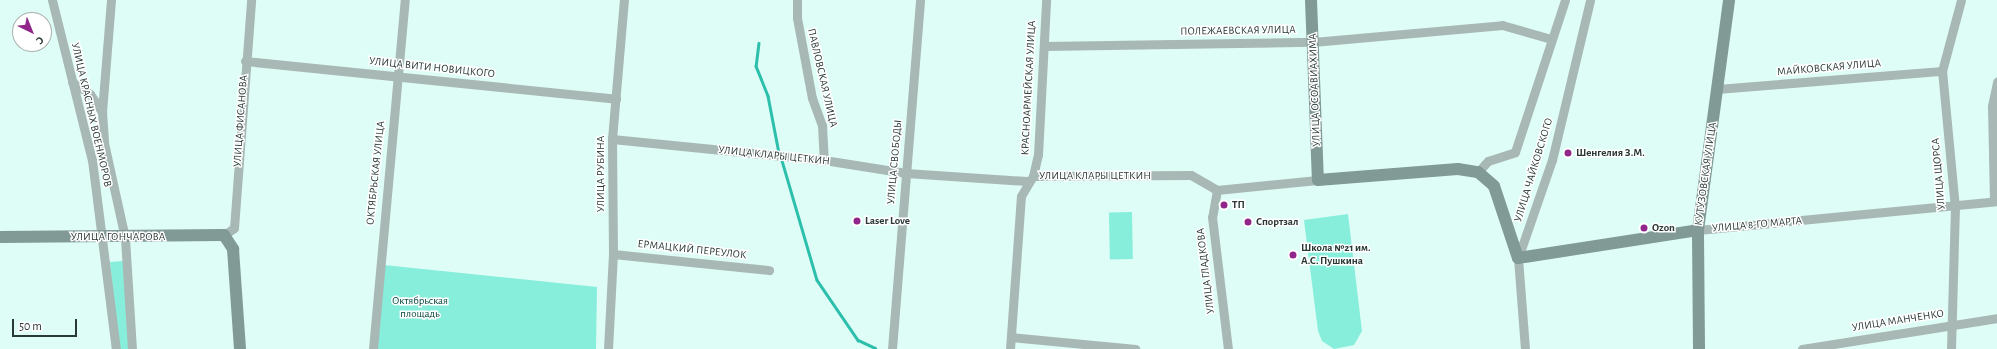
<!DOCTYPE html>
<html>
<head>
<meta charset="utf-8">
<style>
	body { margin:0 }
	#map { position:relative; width:1997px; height:349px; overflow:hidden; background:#dffdf7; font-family:"Alegreya Sans",sans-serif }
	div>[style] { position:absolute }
	.green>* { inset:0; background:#87eedc; transform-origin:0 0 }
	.stream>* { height:2.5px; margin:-1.25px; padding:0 1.25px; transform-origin:1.25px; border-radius:1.25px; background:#2cbfab }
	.street>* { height:9px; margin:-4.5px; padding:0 4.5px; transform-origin:4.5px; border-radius:4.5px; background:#a8b8b5 }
	.secondary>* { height:12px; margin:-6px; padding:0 6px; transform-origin:6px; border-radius:6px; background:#829a95 }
	.dots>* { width:11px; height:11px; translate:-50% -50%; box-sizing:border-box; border:2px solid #fff; border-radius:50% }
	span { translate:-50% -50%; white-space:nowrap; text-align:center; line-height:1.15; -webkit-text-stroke:3px #fff; paint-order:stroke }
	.street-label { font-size:11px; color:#2a3936 }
	.poi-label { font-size:11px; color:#2a3936; font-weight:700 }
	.left { translate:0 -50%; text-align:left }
	.park-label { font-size:11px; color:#08463e }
	.north { position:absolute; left:12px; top:12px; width:40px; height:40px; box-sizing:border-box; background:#fff; border:1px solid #aab0af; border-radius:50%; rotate:137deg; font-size:11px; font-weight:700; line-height:16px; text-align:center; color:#2a3936 }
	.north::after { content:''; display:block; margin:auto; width:14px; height:18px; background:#902689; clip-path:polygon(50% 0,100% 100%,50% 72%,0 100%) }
	.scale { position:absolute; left:12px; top:319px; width:65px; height:18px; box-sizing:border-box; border:2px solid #2a3936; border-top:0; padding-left:5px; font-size:12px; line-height:14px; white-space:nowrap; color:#2a3936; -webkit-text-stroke:3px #fff; paint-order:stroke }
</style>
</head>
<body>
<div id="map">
	<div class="green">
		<div style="left:1132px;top:212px;width:47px;height:23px;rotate:89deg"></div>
		<div style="clip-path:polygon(1348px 214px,1362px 331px,1354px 345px,1334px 349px,1322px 341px,1318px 331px,1304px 220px)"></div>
		<div style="clip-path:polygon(123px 261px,129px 349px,119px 349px,110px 262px)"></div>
		<div style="clip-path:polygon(384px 265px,597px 287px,596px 349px,377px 349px)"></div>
	</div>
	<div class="stream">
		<div style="left:759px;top:43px;width:23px;rotate:97deg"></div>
		<div style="left:756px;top:66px;width:32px;rotate:68deg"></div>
		<div style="left:768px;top:96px;width:58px;rotate:79.1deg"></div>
		<div style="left:781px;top:157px;width:128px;rotate:73.7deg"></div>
		<div style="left:817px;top:280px;width:73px;rotate:55.7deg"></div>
		<div style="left:858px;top:340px;width:19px;rotate:25deg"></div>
	</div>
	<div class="street">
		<div style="left:52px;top:0;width:165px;rotate:76deg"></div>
		<div style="left:92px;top:160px;width:191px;rotate:82.8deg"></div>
		<div style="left:111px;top:0;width:112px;rotate:94.6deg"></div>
		<div style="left:102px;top:112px;width:31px;rotate:86deg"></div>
		<div style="left:104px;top:143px;width:97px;rotate:77.5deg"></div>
		<div style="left:125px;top:238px;width:111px;rotate:86.4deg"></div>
		<div style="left:797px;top:0;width:18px;rotate:90deg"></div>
		<div style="left:797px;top:18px;width:81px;rotate:79.4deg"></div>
		<div style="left:812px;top:98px;width:29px;rotate:70deg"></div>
		<div style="left:822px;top:125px;width:35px;rotate:87deg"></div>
		<div style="left:1044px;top:46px;width:269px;rotate:-0.9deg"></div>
		<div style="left:1313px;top:42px;width:190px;rotate:-5.1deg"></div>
		<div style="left:1502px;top:25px;width:51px;rotate:15.9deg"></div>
		<div style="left:245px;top:61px;width:373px;rotate:5.8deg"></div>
		<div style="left:72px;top:82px;width:22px;rotate:34deg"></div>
		<div style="left:90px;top:94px;width:22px;rotate:56deg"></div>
		<div style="left:1717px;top:89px;width:226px;rotate:-4.6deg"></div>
		<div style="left:612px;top:139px;width:213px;rotate:5.7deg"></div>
		<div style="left:824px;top:160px;width:83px;rotate:9deg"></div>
		<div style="left:906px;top:173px;width:121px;rotate:3.8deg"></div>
		<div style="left:1478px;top:172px;width:15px;rotate:-48deg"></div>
		<div style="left:1488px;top:161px;width:28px;rotate:-18deg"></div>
		<div style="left:1515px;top:152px;width:160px;rotate:-71.8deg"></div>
		<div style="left:1033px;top:176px;width:22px;rotate:-77deg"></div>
		<div style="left:1038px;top:155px;width:155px;rotate:-87deg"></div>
		<div style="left:1217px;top:190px;width:27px;rotate:100deg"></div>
		<div style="left:1212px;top:217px;width:133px;rotate:83.1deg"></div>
		<div style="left:1994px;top:201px;width:95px;rotate:-91.2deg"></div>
		<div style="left:1992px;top:106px;width:25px;rotate:-78deg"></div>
		<div style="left:1698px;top:230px;width:300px;rotate:-5.5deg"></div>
		<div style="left:224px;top:235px;width:12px;rotate:-35deg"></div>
		<div style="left:234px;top:228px;width:229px;rotate:-85.7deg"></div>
		<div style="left:613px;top:254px;width:157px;rotate:5.9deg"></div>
		<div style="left:1011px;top:337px;width:125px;rotate:5.5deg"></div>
		<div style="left:373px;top:349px;width:350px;rotate:-84.8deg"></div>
		<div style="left:608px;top:349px;width:95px;rotate:-87deg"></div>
		<div style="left:613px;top:254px;width:115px;rotate:-90.5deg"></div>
		<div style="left:612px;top:139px;width:140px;rotate:-85.1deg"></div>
		<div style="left:892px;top:349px;width:350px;rotate:-85.4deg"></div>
		<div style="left:1010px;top:349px;width:153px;rotate:-85.9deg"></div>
		<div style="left:1021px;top:196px;width:23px;rotate:-59deg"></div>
		<div style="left:1033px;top:176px;width:158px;rotate:-0.4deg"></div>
		<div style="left:1191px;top:175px;width:30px;rotate:30deg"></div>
		<div style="left:1217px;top:190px;width:101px;rotate:-5.7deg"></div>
		<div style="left:1525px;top:349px;width:91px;rotate:-94.4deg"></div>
		<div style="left:1518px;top:258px;width:104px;rotate:-70.9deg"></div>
		<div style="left:1552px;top:160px;width:164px;rotate:-76.6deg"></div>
		<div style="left:1802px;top:349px;width:197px;rotate:-9deg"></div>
		<div style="left:1951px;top:349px;width:141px;rotate:-88.4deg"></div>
		<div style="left:1955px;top:208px;width:138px;rotate:-95.4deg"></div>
		<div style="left:1942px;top:71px;width:73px;rotate:-75deg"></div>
	</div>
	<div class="secondary">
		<div style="left:1311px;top:0;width:180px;rotate:87.8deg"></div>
		<div style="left:1318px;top:180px;width:140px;rotate:-4.5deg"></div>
		<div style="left:1458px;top:169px;width:20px;rotate:9deg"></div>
		<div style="left:1478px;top:172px;width:21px;rotate:41deg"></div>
		<div style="left:1494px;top:186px;width:76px;rotate:71.6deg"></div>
		<div style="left:1518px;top:258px;width:182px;rotate:-8.8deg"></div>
		<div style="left:0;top:237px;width:224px;rotate:-0.5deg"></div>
		<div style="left:224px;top:235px;width:17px;rotate:57deg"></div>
		<div style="left:233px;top:249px;width:100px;rotate:86deg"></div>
		<div style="left:1699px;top:349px;width:119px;rotate:-90.5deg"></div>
		<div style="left:1698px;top:230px;width:232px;rotate:-82.3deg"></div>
	</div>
	<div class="dots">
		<div style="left:1568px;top:153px;background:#902689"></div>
		<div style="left:1224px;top:205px;background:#902689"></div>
		<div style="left:857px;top:221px;background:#902689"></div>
		<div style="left:1248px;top:222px;background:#902689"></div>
		<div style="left:1644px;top:228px;background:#902689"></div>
		<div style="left:1293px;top:255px;background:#902689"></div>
	</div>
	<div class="street-label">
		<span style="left:1238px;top:31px;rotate:-1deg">ПОЛЕЖАЕВСКАЯ УЛИЦА</span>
		<span style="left:432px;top:68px;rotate:6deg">УЛИЦА ВИТИ НОВИЦКОГО</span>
		<span style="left:1829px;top:68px;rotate:-5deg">МАЙКОВСКАЯ УЛИЦА</span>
		<span style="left:822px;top:78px;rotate:77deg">ПАВЛОВСКАЯ УЛИЦА</span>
		<span style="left:1029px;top:88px;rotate:-87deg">КРАСНОАРМЕЙСКАЯ УЛИЦА</span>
		<span style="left:1315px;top:90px;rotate:-92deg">УЛИЦА ОСОАВИАХИМА</span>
		<span style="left:91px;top:115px;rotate:77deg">УЛИЦА КРАСНЫХ ВОЕНМОРОВ</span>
		<span style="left:241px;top:121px;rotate:-86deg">УЛИЦА ФИСАНОВА</span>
		<span style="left:774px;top:156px;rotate:6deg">УЛИЦА КЛАРЫ ЦЕТКИН</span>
		<span style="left:895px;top:162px;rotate:-85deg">УЛИЦА СВОБОДЫ</span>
		<span style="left:1534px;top:170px;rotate:-73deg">УЛИЦА ЧАЙКОВСКОГО</span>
		<span style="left:376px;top:173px;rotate:-84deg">ОКТЯБРЬСКАЯ УЛИЦА</span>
		<span style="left:601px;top:174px;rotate:-90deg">УЛИЦА РУБИНА</span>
		<span style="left:1706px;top:174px;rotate:-82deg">КУТУЗОВСКАЯ УЛИЦА</span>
		<span style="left:1939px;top:174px;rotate:-95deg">УЛИЦА ЩОРСА</span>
		<span style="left:1095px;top:176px">УЛИЦА КЛАРЫ ЦЕТКИН</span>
		<span style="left:1757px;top:225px;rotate:-5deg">УЛИЦА 8-ГО МАРТА</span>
		<span style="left:118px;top:237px">УЛИЦА ГОНЧАРОВА</span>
		<span style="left:692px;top:250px;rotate:6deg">ЕРМАЦКИЙ ПЕРЕУЛОК</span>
		<span style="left:1206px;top:271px;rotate:-97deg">УЛИЦА ГЛАДКОВА</span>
		<span style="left:1898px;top:321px;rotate:-9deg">УЛИЦА МАНЧЕНКО</span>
	</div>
	<div class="poi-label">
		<span class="left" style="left:1576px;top:153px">Шенгелия З.М.</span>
		<span class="left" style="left:1232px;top:205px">ТП</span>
		<span class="left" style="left:865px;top:221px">Laser Love</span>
		<span class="left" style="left:1256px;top:222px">Спортзал</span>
		<span class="left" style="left:1652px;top:228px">Ozon</span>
		<span class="left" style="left:1301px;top:255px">Школа №21 им.<br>А.С. Пушкина</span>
	</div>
	<div class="park-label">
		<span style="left:420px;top:308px">Октябрьская<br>площадь</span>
	</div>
	<div class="north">С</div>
	<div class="scale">50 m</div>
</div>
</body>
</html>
